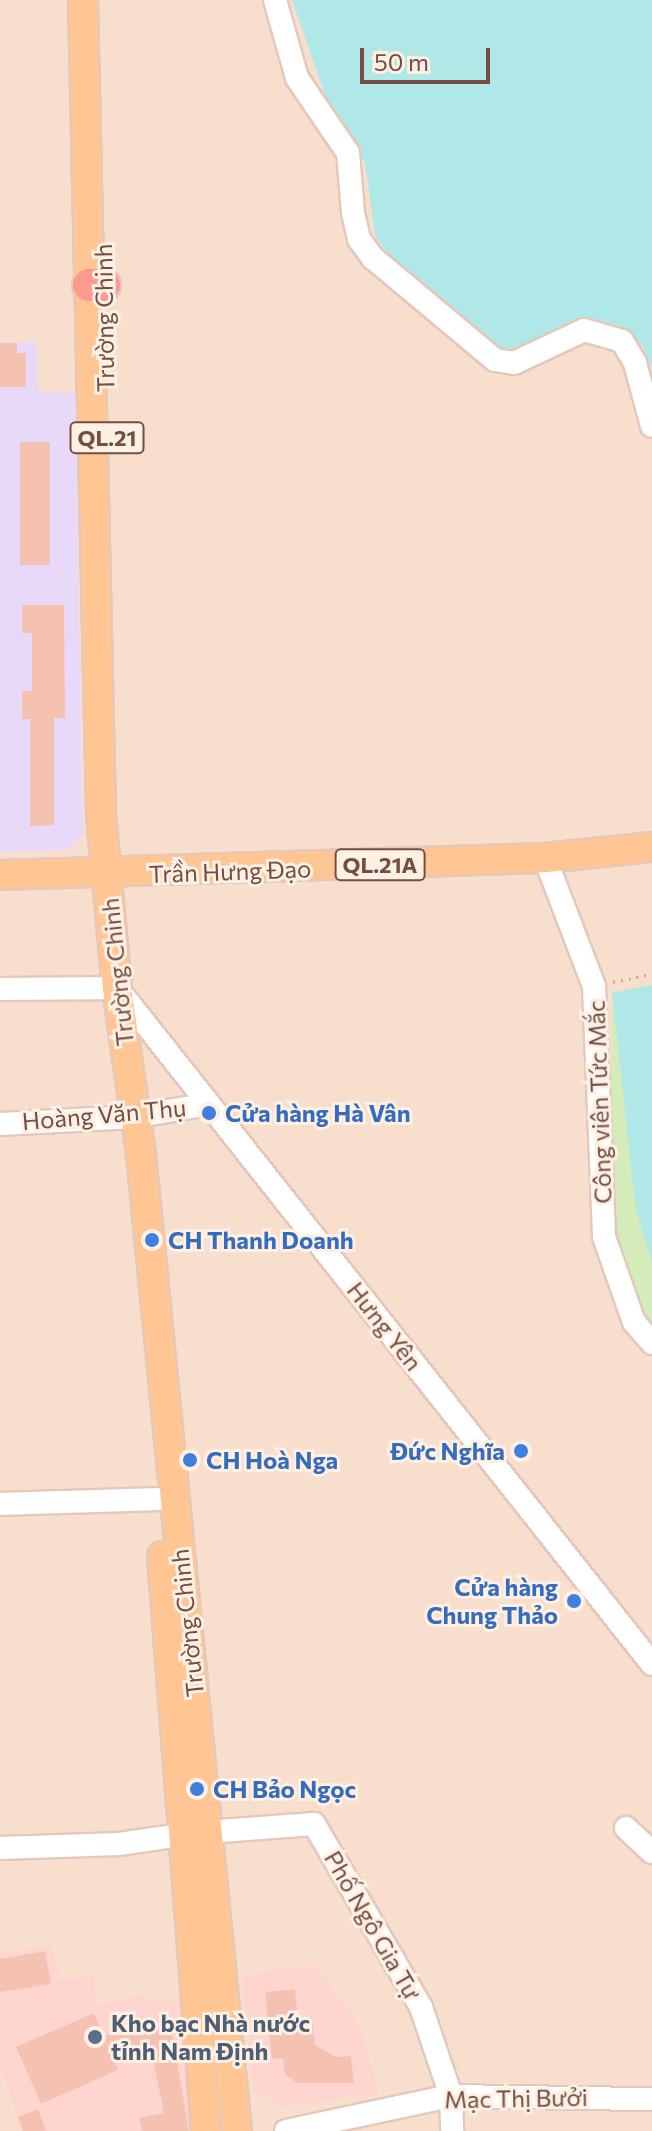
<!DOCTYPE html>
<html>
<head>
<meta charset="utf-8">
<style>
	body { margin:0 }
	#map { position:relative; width:652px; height:2131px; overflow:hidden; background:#feebdc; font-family:Commissioner,sans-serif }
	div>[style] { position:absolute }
	.residential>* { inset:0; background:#f8decd; transform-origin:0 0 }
	.commercial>* { inset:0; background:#ffd6cf }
	.education>* { inset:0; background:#e9d9f9 }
	.green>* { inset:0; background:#d6ebba }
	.water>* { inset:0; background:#b0e8e7 }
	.building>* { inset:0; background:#f5c2b2; transform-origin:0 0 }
	.path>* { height:3px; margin-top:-1.5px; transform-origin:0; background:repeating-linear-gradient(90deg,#d9a596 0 2px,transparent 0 8px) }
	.roads { filter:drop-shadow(2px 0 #e4c8bb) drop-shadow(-2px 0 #e4c8bb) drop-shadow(0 2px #e4c8bb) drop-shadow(0 -2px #e4c8bb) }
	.minor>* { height:22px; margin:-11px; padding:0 11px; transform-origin:11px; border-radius:11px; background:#fff }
	.major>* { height:28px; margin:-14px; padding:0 14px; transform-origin:14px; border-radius:14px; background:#ffc592 }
	.highway>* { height:32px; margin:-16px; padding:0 16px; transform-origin:16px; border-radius:16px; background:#fd998e }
	.dots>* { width:22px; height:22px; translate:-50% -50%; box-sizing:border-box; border:4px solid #fff0e4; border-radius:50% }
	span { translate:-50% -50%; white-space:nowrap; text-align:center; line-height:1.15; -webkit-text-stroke:6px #fff0e4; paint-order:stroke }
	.shield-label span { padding:2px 6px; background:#fff0e4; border:2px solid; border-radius:6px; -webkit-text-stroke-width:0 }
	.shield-label { font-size:22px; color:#744d44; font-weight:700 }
	.street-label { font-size:24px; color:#744d44 }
	.shop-label { font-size:24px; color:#366cbe; font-weight:700 }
	.left { translate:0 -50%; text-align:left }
	.right { translate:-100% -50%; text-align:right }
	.service-label { font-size:24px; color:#4e5e75; font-weight:700 }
	.scale { position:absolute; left:360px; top:48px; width:130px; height:36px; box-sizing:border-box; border:4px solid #744d44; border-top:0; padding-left:10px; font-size:24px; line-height:28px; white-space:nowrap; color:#744d44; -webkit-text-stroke:6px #fff0e4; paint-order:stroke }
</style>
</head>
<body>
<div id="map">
	<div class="residential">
		<div style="left:0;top:0;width:652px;height:2131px"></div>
	</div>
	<div class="commercial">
		<div style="clip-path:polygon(51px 1946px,61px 1979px,94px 1976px,97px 2006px,144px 1994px,147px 2003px,186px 2000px,201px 2131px,23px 2131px,0 2067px,0 1952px)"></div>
		<div style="clip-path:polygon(314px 1965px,361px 2027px,379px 2093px,280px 2108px,253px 2087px,242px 1975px)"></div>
	</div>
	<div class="education">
		<div style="clip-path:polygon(0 342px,37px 342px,38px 391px,75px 392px,83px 835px,69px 850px,0 852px)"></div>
	</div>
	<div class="green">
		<div style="clip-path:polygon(652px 984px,652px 1347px,609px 1250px,612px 993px)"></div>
	</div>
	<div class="water">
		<div style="clip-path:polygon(292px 0,652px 0,652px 368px,643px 347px,620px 325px,582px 323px,498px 353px,399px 272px,375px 235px,365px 163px,327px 101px)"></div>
		<div style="clip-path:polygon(652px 985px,652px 1262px,636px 1210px,612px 993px)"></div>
	</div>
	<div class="building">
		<div style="clip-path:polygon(0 343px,17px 343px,17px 353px,26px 353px,26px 387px,0 387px)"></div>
		<div style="left:20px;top:442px;width:30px;height:123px"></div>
		<div style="clip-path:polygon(22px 605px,64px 605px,65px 718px,54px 718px,54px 825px,30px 826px,30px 719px,22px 719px,22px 691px,32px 691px,32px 633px,22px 633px)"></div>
		<div style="clip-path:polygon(45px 1951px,51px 1984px,0 1992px,0 1959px)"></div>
		<div style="clip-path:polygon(295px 1989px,298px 2019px,312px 2017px,315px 2045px,336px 2057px,351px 2056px,354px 2083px,297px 2083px,285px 2074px,283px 2058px,272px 2059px,265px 1992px)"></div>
		<div style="clip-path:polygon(94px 2013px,104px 2035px,171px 2028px,189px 2131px,142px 2131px,139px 2118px,164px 2113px,151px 2049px,113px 2056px,118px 2070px,41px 2104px,16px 2047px)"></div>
		<div style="clip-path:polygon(38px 2109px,46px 2131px,23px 2131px,18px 2117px)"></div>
	</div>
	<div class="path">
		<div style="left:613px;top:982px;width:40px;rotate:-12deg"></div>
	</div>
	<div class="roads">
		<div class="minor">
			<div style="left:275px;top:0;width:81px;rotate:74.2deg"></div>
			<div style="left:297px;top:78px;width:91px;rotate:55.8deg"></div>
			<div style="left:348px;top:153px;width:60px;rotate:85.2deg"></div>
			<div style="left:353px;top:213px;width:27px;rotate:77deg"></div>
			<div style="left:359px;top:239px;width:24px;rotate:54deg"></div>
			<div style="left:373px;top:258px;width:159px;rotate:39.9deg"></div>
			<div style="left:495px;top:360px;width:19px;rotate:9deg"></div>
			<div style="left:514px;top:363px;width:77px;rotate:-25.2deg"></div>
			<div style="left:584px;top:330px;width:40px;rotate:16deg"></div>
			<div style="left:622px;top:341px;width:26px;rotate:59deg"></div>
			<div style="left:635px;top:363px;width:65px;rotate:74.9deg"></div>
			<div style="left:545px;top:858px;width:137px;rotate:69.1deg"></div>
			<div style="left:594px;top:986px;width:251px;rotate:87.7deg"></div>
			<div style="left:604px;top:1237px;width:90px;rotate:70.6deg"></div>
			<div style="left:634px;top:1322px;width:28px;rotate:49deg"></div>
			<div style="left:0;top:989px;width:117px;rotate:-0.5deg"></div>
			<div style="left:117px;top:988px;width:862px;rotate:51.64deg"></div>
			<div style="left:0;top:1124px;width:133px;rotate:-3deg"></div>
			<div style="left:133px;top:1117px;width:77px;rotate:-9.7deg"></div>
			<div style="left:0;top:1504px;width:158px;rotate:-1.8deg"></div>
			<div style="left:626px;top:1828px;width:35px;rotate:43deg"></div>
			<div style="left:207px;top:1832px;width:107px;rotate:-4.3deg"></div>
			<div style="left:314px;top:1824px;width:212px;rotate:59.7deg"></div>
			<div style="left:421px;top:2007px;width:94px;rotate:71.4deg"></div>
			<div style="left:451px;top:2096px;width:35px;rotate:88deg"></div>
			<div style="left:0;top:1848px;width:119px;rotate:-1.9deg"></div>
			<div style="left:119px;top:1844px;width:63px;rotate:-8.3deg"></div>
			<div style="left:286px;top:2131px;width:169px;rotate:-12deg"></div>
			<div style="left:451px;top:2096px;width:201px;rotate:0.9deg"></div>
		</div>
		<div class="major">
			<div style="left:83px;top:0;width:815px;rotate:88.73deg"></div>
			<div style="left:101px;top:815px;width:174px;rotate:84.7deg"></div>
			<div style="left:117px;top:988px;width:168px;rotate:81.8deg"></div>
			<div style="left:141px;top:1154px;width:982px;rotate:84.39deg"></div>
			<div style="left:0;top:875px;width:545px;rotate:-1.79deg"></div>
			<div style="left:545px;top:858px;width:108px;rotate:-5.9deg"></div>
			<div style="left:162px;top:1556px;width:577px;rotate:85.62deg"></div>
		</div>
		<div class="highway">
			<div style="left:89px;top:285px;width:15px"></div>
		</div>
	</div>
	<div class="dots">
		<div style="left:209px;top:1113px;background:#3f7fe0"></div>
		<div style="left:152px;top:1240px;background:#3f7fe0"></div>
		<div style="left:521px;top:1451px;background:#3f7fe0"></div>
		<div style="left:190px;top:1460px;background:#3f7fe0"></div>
		<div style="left:574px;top:1601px;background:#3f7fe0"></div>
		<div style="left:197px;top:1789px;background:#3f7fe0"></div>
		<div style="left:95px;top:2037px;background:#5c6f8a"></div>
	</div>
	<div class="shield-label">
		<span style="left:107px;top:438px">QL.21</span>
		<span style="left:380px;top:865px">QL.21A</span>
	</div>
	<div class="street-label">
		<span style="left:104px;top:318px;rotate:-91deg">Trường Chinh</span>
		<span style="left:230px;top:871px;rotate:-2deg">Trần Hưng Đạo</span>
		<span style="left:117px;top:972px;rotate:-96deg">Trường Chinh</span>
		<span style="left:599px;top:1102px;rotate:-92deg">Công viên Tức Mắc</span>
		<span style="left:104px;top:1114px;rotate:-5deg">Hoàng Văn Thụ</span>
		<span style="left:385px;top:1326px;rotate:52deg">Hưng Yên</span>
		<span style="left:187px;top:1623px;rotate:-96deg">Trường Chinh</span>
		<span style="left:373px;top:1925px;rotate:60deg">Phố Ngô Gia Tự</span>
		<span style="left:516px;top:2098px;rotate:-1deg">Mạc Thị Bưởi</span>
	</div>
	<div class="shop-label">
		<span class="left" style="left:225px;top:1113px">Cửa hàng Hà Vân</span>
		<span class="left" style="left:168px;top:1240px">CH Thanh Doanh</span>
		<span class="right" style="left:505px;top:1451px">Đức Nghĩa</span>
		<span class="left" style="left:206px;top:1460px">CH Hoà Nga</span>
		<span class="right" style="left:558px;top:1601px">Cửa hàng<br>Chung Thảo</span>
		<span class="left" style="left:213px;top:1789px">CH Bảo Ngọc</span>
	</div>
	<div class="service-label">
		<span class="left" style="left:111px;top:2037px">Kho bạc Nhà nước<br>tỉnh Nam Định</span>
	</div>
	<div class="scale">50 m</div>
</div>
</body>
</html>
